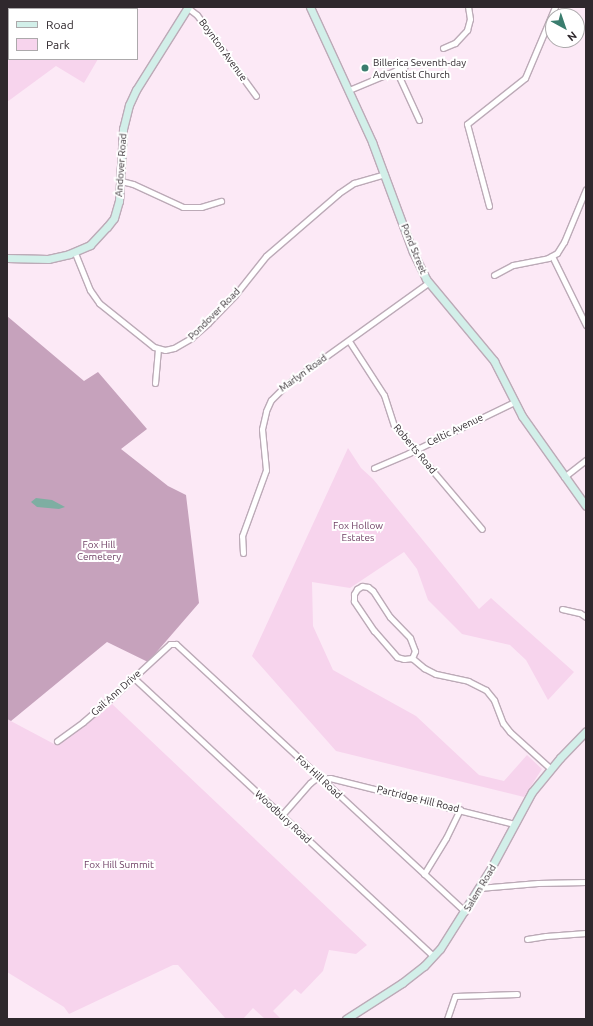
<!DOCTYPE html>
<html>
<head>
<meta charset="utf-8">
<style>
	body { margin:0 }
	#map { position:relative; width:593px; height:1026px; overflow:hidden; background:#fce9f6; font-family:Ubuntu,sans-serif }
	div>[style] { position:absolute }
	.green>* { inset:0; background:#f7d4ed; transform-origin:0 0 }
	.forest>* { inset:0; background:#c6a2bc }
	.water>* { inset:0; background:#7eaea2 }
	.roads { filter:drop-shadow(1px 0 #bcaab7) drop-shadow(-1px 0 #bcaab7) drop-shadow(0 1px #bcaab7) drop-shadow(0 -1px #bcaab7) }
	.street>* { height:5px; margin:-2.5px; padding:0 2.5px; transform-origin:2.5px; border-radius:2.5px; background:#fff }
	.secondary>* { height:7px; margin:-3.5px; padding:0 3.5px; transform-origin:3.5px; border-radius:3.5px; background:#d2efe9 }
	.dots>* { width:11px; height:11px; translate:-50% -50%; box-sizing:border-box; border:2px solid #fff; border-radius:50% }
	span { translate:-50% -50%; white-space:nowrap; text-align:center; line-height:1.15; -webkit-text-stroke:4px #fff; paint-order:stroke }
	.street-label { font-size:10px; color:#2f282d }
	.poi-label { font-size:10px; color:#2f282d }
	.left { translate:0 -50%; text-align:left }
	.park-label { font-size:10px; color:#6e3e63 }
	.frame { position:absolute; inset:0; border:8px solid #2f282d; pointer-events:none }
	.legend { position:absolute; left:8px; top:8px; width:130px; height:52px; box-sizing:border-box; background:#fff; border:1px solid #aca9ab; margin:0; padding:5px 7px; list-style:none; font-size:12px; color:#2f282d }
	.legend li { display:flex; align-items:center; gap:8px; height:20px }
	.legend b { width:20px; border:1px solid #aca9ab }
	.north { position:absolute; left:545px; top:8px; width:40px; height:40px; box-sizing:border-box; background:#fff; border:1px solid #aca9ab; border-radius:50%; rotate:140deg; font-size:11px; font-weight:700; line-height:16px; text-align:center; color:#2f282d }
	.north::after { content:''; display:block; margin:auto; width:14px; height:18px; background:#3a7d6e; clip-path:polygon(50% 0,100% 100%,50% 72%,0 100%) }
</style>
</head>
<body>
<div id="map">
	<div class="green">
		<div style="clip-path:polygon(7px 7px,21px 7px,21px 9px,9px 9px,9px 59px,98px 59px,84px 83px,56px 66px,7px 102px)"></div>
		<div style="left:35px;top:7px;width:51px;height:4px"></div>
		<div style="clip-path:polygon(348px 448px,361px 468px,373px 479px,479px 609px,491px 598px,574px 672px,548px 700px,526px 660px,510px 645px,462px 634px,428px 600px,417px 569px,404px 552px,350px 588px,312px 582px,313px 626px,333px 670px,416px 716px,479px 775px,504px 781px,527px 755px,542px 769px,524px 797px,336px 751px,252px 656px)"></div>
		<div style="clip-path:polygon(111px 703px,367px 945px,356px 954px,329px 950px,323px 971px,301px 994px,295px 989px,273px 1011px,281px 1019px,265px 1019px,253px 1008px,243px 1019px,226px 1019px,178px 965px,173px 965px,69px 1014px,64px 1007px,7px 972px,7px 719px,56px 745px)"></div>
	</div>
	<div class="forest">
		<div style="clip-path:polygon(7px 316px,84px 381px,98px 372px,147px 429px,121px 449px,168px 486px,186px 495px,199px 603px,148px 662px,107px 642px,11px 721px,7px 719px)"></div>
	</div>
	<div class="water">
		<div style="clip-path:polygon(36px 498px,52px 500px,65px 507px,59px 509px,37px 507px,31px 502px)"></div>
	</div>
	<div class="roads">
		<div class="street">
			<div style="left:188px;top:8px;width:11px;rotate:38deg"></div>
			<div style="left:197px;top:15px;width:100px;rotate:53.9deg"></div>
			<div style="left:443px;top:48px;width:13px;rotate:-23deg"></div>
			<div style="left:455px;top:43px;width:18px;rotate:-47deg"></div>
			<div style="left:467px;top:30px;width:11px;rotate:-75deg"></div>
			<div style="left:470px;top:19px;width:12px;rotate:-99deg"></div>
			<div style="left:396px;top:70px;width:55px;rotate:65.3deg"></div>
			<div style="left:349px;top:90px;width:60px;rotate:-22.7deg"></div>
			<div style="left:121px;top:181px;width:12px;rotate:14deg"></div>
			<div style="left:133px;top:184px;width:55px;rotate:24.7deg"></div>
			<div style="left:183px;top:207px;width:18px"></div>
			<div style="left:201px;top:207px;width:21px;rotate:-17deg"></div>
			<div style="left:489px;top:206px;width:85px;rotate:-105deg"></div>
			<div style="left:467px;top:124px;width:74px;rotate:-38.4deg"></div>
			<div style="left:525px;top:78px;width:77px;rotate:-67.1deg"></div>
			<div style="left:75px;top:253px;width:40px;rotate:68deg"></div>
			<div style="left:90px;top:290px;width:16px;rotate:55deg"></div>
			<div style="left:99px;top:303px;width:70px;rotate:38.7deg"></div>
			<div style="left:154px;top:347px;width:11px;rotate:15deg"></div>
			<div style="left:165px;top:350px;width:9px;rotate:-13deg"></div>
			<div style="left:174px;top:348px;width:20px;rotate:-30deg"></div>
			<div style="left:191px;top:338px;width:23px;rotate:-41deg"></div>
			<div style="left:208px;top:323px;width:39px;rotate:-46deg"></div>
			<div style="left:235px;top:295px;width:50px;rotate:-51.5deg"></div>
			<div style="left:266px;top:256px;width:96px;rotate:-40.8deg"></div>
			<div style="left:339px;top:193px;width:18px;rotate:-34deg"></div>
			<div style="left:354px;top:183px;width:32px;rotate:-16deg"></div>
			<div style="left:552px;top:256px;width:77px;rotate:63.8deg"></div>
			<div style="left:494px;top:275px;width:21px;rotate:-28deg"></div>
			<div style="left:513px;top:265px;width:36px;rotate:-11deg"></div>
			<div style="left:548px;top:258px;width:10px;rotate:-29deg"></div>
			<div style="left:557px;top:253px;width:13px;rotate:-58deg"></div>
			<div style="left:564px;top:242px;width:57px;rotate:-67.5deg"></div>
			<div style="left:349px;top:341px;width:64px;rotate:57.1deg"></div>
			<div style="left:384px;top:395px;width:32px;rotate:72deg"></div>
			<div style="left:394px;top:425px;width:136px;rotate:49.8deg"></div>
			<div style="left:155px;top:383px;width:34px;rotate:-85deg"></div>
			<div style="left:374px;top:468px;width:38px;rotate:-23deg"></div>
			<div style="left:409px;top:453px;width:117px;rotate:-25.9deg"></div>
			<div style="left:564px;top:477px;width:28px;rotate:-38deg"></div>
			<div style="left:243px;top:553px;width:17px;rotate:-93deg"></div>
			<div style="left:242px;top:536px;width:70px;rotate:-70deg"></div>
			<div style="left:266px;top:470px;width:41px;rotate:-95.6deg"></div>
			<div style="left:262px;top:429px;width:18px;rotate:-77deg"></div>
			<div style="left:266px;top:411px;width:12px;rotate:-66deg"></div>
			<div style="left:271px;top:400px;width:21px;rotate:-45deg"></div>
			<div style="left:286px;top:385px;width:175px;rotate:-35.7deg"></div>
			<div style="left:362px;top:586px;width:6px;rotate:9deg"></div>
			<div style="left:368px;top:587px;width:6px;rotate:39deg"></div>
			<div style="left:373px;top:591px;width:31px;rotate:57deg"></div>
			<div style="left:390px;top:617px;width:29px;rotate:46deg"></div>
			<div style="left:410px;top:638px;width:14px;rotate:69deg"></div>
			<div style="left:415px;top:651px;width:8px;rotate:113deg"></div>
			<div style="left:412px;top:658px;width:8px;rotate:173deg"></div>
			<div style="left:404px;top:659px;width:7px;rotate:-164deg"></div>
			<div style="left:397px;top:657px;width:35px;rotate:-131deg"></div>
			<div style="left:374px;top:631px;width:36px;rotate:-124deg"></div>
			<div style="left:354px;top:601px;width:7px;rotate:-90deg"></div>
			<div style="left:354px;top:594px;width:6px;rotate:-59deg"></div>
			<div style="left:357px;top:589px;width:6px;rotate:-31deg"></div>
			<div style="left:562px;top:609px;width:18px;rotate:13deg"></div>
			<div style="left:580px;top:613px;width:7px;rotate:34deg"></div>
			<div style="left:412px;top:658px;width:16px;rotate:40deg"></div>
			<div style="left:424px;top:668px;width:13px;rotate:27deg"></div>
			<div style="left:436px;top:674px;width:33px;rotate:12deg"></div>
			<div style="left:468px;top:681px;width:20px;rotate:27deg"></div>
			<div style="left:486px;top:690px;width:13px;rotate:51deg"></div>
			<div style="left:494px;top:700px;width:25px;rotate:69deg"></div>
			<div style="left:503px;top:723px;width:11px;rotate:52deg"></div>
			<div style="left:510px;top:732px;width:55px;rotate:42.1deg"></div>
			<div style="left:134px;top:678px;width:408px;rotate:42.9deg"></div>
			<div style="left:57px;top:741px;width:32px;rotate:-36deg"></div>
			<div style="left:83px;top:722px;width:45px;rotate:-40.5deg"></div>
			<div style="left:117px;top:693px;width:72px;rotate:-42.8deg"></div>
			<div style="left:170px;top:644px;width:6px"></div>
			<div style="left:176px;top:644px;width:394px;rotate:42.8deg"></div>
			<div style="left:281px;top:816px;width:44px;rotate:-48.7deg"></div>
			<div style="left:310px;top:783px;width:6px;rotate:-39deg"></div>
			<div style="left:315px;top:779px;width:15px;rotate:-4deg"></div>
			<div style="left:330px;top:778px;width:191px;rotate:14deg"></div>
			<div style="left:424px;top:874px;width:42px;rotate:-58.6deg"></div>
			<div style="left:446px;top:838px;width:32px;rotate:-64deg"></div>
			<div style="left:479px;top:888px;width:59px;rotate:-4.8deg"></div>
			<div style="left:538px;top:883px;width:48px;rotate:-1.2deg"></div>
			<div style="left:527px;top:939px;width:19px;rotate:-9deg"></div>
			<div style="left:546px;top:936px;width:40px;rotate:-4.3deg"></div>
			<div style="left:447px;top:1019px;width:24px;rotate:-71deg"></div>
			<div style="left:455px;top:996px;width:62px;rotate:-1.8deg"></div>
		</div>
		<div class="secondary">
			<div style="left:310px;top:7px;width:149px;rotate:65.3deg"></div>
			<div style="left:372px;top:142px;width:117px;rotate:69.6deg"></div>
			<div style="left:413px;top:252px;width:30px;rotate:64deg"></div>
			<div style="left:426px;top:279px;width:107px;rotate:50.3deg"></div>
			<div style="left:494px;top:361px;width:62px;rotate:63deg"></div>
			<div style="left:522px;top:416px;width:110px;rotate:54.6deg"></div>
			<div style="left:7px;top:258px;width:41px;rotate:1.4deg"></div>
			<div style="left:48px;top:259px;width:22px;rotate:-13deg"></div>
			<div style="left:69px;top:254px;width:23px;rotate:-23deg"></div>
			<div style="left:90px;top:245px;width:25px;rotate:-47deg"></div>
			<div style="left:107px;top:227px;width:11px;rotate:-52deg"></div>
			<div style="left:114px;top:218px;width:18px;rotate:-74deg"></div>
			<div style="left:119px;top:201px;width:72px;rotate:-86.8deg"></div>
			<div style="left:123px;top:129px;width:25px;rotate:-76deg"></div>
			<div style="left:129px;top:105px;width:17px;rotate:-65deg"></div>
			<div style="left:136px;top:90px;width:98px;rotate:-57.9deg"></div>
			<div style="left:346px;top:1019px;width:67px;rotate:-32.7deg"></div>
			<div style="left:402px;top:983px;width:28px;rotate:-38deg"></div>
			<div style="left:424px;top:966px;width:23px;rotate:-47deg"></div>
			<div style="left:440px;top:949px;width:96px;rotate:-57.8deg"></div>
			<div style="left:491px;top:868px;width:86px;rotate:-61.7deg"></div>
			<div style="left:532px;top:792px;width:44px;rotate:-50.5deg"></div>
			<div style="left:560px;top:758px;width:37px;rotate:-46deg"></div>
		</div>
	</div>
	<div class="dots">
		<div style="left:365px;top:68px;background:#3a7d6e"></div>
	</div>
	<div class="street-label">
		<span style="left:223px;top:50px;rotate:54deg">Boynton Avenue</span>
		<span style="left:121px;top:165px;rotate:-86deg">Andover Road</span>
		<span style="left:414px;top:249px;rotate:68deg">Pond Street</span>
		<span style="left:214px;top:314px;rotate:-45deg">Pondover Road</span>
		<span style="left:303px;top:373px;rotate:-36deg">Marlyn Road</span>
		<span style="left:455px;top:430px;rotate:-26deg">Celtic Avenue</span>
		<span style="left:415px;top:449px;rotate:50deg">Roberts Road</span>
		<span style="left:116px;top:693px;rotate:-42deg">Gail Ann Drive</span>
		<span style="left:319px;top:777px;rotate:43deg">Fox Hill Road</span>
		<span style="left:418px;top:799px;rotate:14deg">Partridge Hill Road</span>
		<span style="left:283px;top:817px;rotate:43deg">Woodbury Road</span>
		<span style="left:480px;top:888px;rotate:-59deg">Salem Road</span>
	</div>
	<div class="poi-label">
		<span class="left" style="left:373px;top:68px">Billerica Seventh-day<br>Adventist Church</span>
	</div>
	<div class="park-label">
		<span style="left:358px;top:531px">Fox Hollow<br>Estates</span>
		<span style="left:99px;top:550px">Fox Hill<br>Cemetery</span>
		<span style="left:119px;top:865px">Fox Hill Summit</span>
	</div>
	<div class="frame"></div>
	<ul class="legend">
	<li><b style="height:5px;background:#d2efe9"></b>Road</li>
	<li><b style="height:11px;background:#f7d4ed"></b>Park</li>
	</ul>
	<div class="north">N</div>
</div>
</body>
</html>
